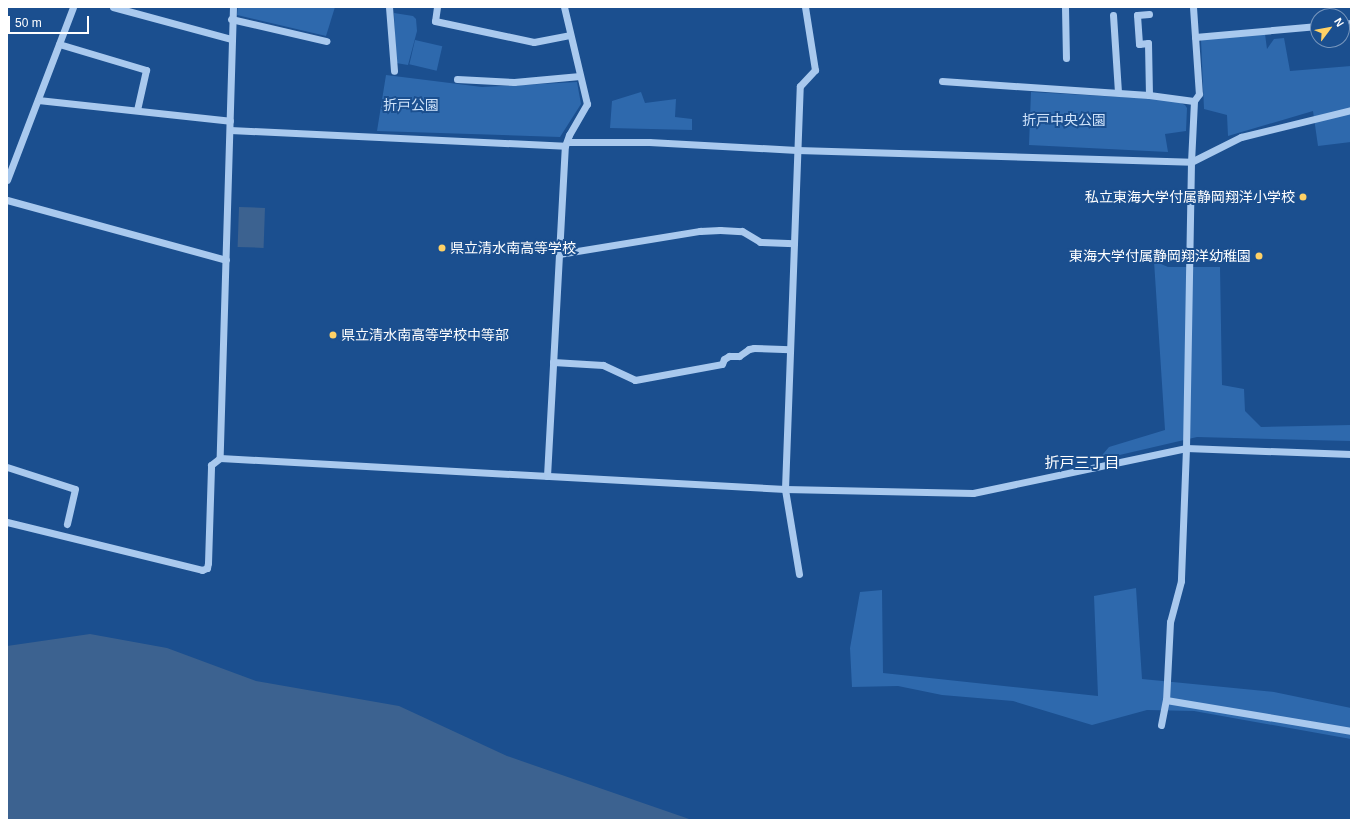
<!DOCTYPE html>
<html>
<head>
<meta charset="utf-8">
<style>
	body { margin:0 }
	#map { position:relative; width:1358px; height:827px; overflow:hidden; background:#1b4f8f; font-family:Arial,"Noto Sans JP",sans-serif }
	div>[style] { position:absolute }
	.green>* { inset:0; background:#2e69ad; transform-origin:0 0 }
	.water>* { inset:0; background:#3c6290; transform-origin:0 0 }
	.minor>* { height:7px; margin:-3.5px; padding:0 3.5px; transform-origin:3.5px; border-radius:3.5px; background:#a9c9ee }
	.dots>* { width:11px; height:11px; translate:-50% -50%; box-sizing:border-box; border:2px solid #1b4f8f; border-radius:50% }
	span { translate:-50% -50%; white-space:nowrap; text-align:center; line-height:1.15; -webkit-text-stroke:4px #1b4f8f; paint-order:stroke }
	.park-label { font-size:14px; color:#cfe3fa }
	.poi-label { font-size:14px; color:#fff }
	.right { translate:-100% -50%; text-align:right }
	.left { translate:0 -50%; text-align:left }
	.neighbourhood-label { font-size:15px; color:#fff }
	.frame { position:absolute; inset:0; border:8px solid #fff; pointer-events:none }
	.north { position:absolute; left:1310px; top:8px; width:40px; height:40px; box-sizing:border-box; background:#1b4f8f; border:1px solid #7695bc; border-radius:50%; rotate:58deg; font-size:11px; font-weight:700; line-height:16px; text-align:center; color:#fff }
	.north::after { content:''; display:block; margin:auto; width:14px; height:18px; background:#ffd166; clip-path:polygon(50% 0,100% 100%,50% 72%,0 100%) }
	.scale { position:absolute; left:8px; top:16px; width:81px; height:18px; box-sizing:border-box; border:2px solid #fff; border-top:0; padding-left:5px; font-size:12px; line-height:14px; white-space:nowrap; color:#fff; -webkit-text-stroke:3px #1b4f8f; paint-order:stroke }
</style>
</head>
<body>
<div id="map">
	<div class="green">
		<div style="clip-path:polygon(238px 7px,335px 7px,326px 36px,237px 15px)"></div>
		<div style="clip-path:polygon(394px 13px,413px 16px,416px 19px,417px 31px,408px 65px,396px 63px)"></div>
		<div style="clip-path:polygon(1265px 34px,1267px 49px,1274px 39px,1284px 38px,1290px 71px,1351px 66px,1351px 142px,1318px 146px,1313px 111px,1228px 136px,1227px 115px,1204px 109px,1201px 40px)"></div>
		<div style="left:415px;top:40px;width:28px;height:25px;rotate:13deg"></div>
		<div style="clip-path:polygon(386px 75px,482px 87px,577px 82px,581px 104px,560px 137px,377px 131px)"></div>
		<div style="clip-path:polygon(641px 92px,645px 103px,676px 99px,675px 117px,692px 119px,692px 130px,610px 128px,612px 101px)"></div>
		<div style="clip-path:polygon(1031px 92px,1174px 100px,1185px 105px,1187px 108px,1186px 131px,1165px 134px,1168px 152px,1029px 145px)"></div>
		<div style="clip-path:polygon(1154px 261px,1168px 267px,1220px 267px,1222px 385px,1244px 389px,1245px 411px,1261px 427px,1351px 425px,1351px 441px,1197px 437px,1098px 460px,1109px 447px,1165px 430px)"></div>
		<div style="clip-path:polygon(1136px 588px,1142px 679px,1274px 692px,1351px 708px,1351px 739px,1194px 711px,1147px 710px,1092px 725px,1013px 701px,942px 695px,898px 686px,852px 687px,850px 648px,860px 592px,882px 590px,883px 673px,1098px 696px,1094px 596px)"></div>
	</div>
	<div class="water">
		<div style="left:239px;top:207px;width:26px;height:40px;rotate:2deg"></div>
		<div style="clip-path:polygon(90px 634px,167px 648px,256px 681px,399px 706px,507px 756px,692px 820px,7px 820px,7px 646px)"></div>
	</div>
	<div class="minor">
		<div style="left:113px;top:7px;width:122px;rotate:15.2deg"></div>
		<div style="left:233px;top:7px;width:451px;rotate:91.7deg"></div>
		<div style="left:220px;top:458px;width:566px;rotate:3.14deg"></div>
		<div style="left:785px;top:489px;width:188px;rotate:1.2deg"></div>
		<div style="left:973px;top:493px;width:218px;rotate:-11.9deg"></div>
		<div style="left:1186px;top:448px;width:165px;rotate:2.1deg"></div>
		<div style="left:389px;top:7px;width:64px;rotate:85.5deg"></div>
		<div style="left:437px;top:7px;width:14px;rotate:98deg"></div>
		<div style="left:435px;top:21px;width:101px;rotate:12deg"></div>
		<div style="left:534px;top:42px;width:36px;rotate:-11deg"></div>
		<div style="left:1065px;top:7px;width:51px;rotate:88.9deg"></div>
		<div style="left:1193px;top:7px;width:87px;rotate:86.1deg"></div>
		<div style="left:1199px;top:94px;width:9px;rotate:126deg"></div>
		<div style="left:1194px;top:101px;width:61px;rotate:92.8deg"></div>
		<div style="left:1191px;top:162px;width:286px;rotate:91deg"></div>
		<div style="left:1186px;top:448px;width:133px;rotate:92.2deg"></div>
		<div style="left:1181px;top:581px;width:42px;rotate:105deg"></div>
		<div style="left:1170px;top:622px;width:78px;rotate:92.9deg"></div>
		<div style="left:1166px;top:700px;width:188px;rotate:9.5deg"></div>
		<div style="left:1149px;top:14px;width:12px;rotate:175deg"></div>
		<div style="left:1137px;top:15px;width:29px;rotate:86deg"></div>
		<div style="left:1139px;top:44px;width:9px;rotate:-6deg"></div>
		<div style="left:1148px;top:43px;width:52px;rotate:88.9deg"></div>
		<div style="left:1113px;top:15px;width:77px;rotate:86.3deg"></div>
		<div style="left:231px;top:19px;width:98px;rotate:13deg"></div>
		<div style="left:1342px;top:24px;width:9px;rotate:-6deg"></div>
		<div style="left:1195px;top:37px;width:123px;rotate:-5.1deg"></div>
		<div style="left:59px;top:44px;width:91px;rotate:16.6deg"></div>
		<div style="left:146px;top:70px;width:41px;rotate:102.7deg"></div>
		<div style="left:457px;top:79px;width:57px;rotate:3deg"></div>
		<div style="left:514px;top:82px;width:66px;rotate:-5.2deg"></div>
		<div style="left:942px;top:81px;width:207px;rotate:3.9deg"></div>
		<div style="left:1149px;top:95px;width:45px;rotate:7.6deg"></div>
		<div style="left:38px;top:100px;width:193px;rotate:6.2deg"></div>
		<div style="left:230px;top:130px;width:335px;rotate:2.7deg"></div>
		<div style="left:567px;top:142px;width:82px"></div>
		<div style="left:649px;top:142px;width:148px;rotate:3.1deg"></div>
		<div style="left:797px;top:150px;width:394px;rotate:1.7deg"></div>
		<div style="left:1191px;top:162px;width:56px;rotate:-26.6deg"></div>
		<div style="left:1241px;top:137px;width:113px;rotate:-13.8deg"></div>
		<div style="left:7px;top:180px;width:185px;rotate:-69.1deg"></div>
		<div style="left:7px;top:200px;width:227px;rotate:15.3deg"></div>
		<div style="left:559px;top:254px;width:143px;rotate:-9.3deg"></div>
		<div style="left:700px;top:231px;width:20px;rotate:-3deg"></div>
		<div style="left:720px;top:230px;width:22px;rotate:3deg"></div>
		<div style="left:742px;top:231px;width:21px;rotate:31deg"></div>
		<div style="left:760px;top:242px;width:34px;rotate:2deg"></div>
		<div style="left:553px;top:362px;width:50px;rotate:3.4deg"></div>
		<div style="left:603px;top:365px;width:35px;rotate:25deg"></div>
		<div style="left:635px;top:380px;width:88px;rotate:-10.4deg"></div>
		<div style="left:722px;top:364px;width:5px;rotate:-68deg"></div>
		<div style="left:724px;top:359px;width:6px;rotate:-31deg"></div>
		<div style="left:729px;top:356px;width:10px"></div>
		<div style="left:739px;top:356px;width:12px;rotate:-35deg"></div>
		<div style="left:749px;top:349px;width:5px;rotate:-11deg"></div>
		<div style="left:754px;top:348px;width:36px;rotate:2deg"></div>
		<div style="left:7px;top:467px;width:71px;rotate:17.9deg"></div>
		<div style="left:75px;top:489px;width:36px;rotate:103deg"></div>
		<div style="left:547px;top:476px;width:330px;rotate:-86.9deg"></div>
		<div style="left:565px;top:146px;width:12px;rotate:-70deg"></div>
		<div style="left:569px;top:135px;width:36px;rotate:-60deg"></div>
		<div style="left:587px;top:104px;width:100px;rotate:-103.3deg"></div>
		<div style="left:7px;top:522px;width:201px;rotate:13.8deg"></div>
		<div style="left:202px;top:570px;width:5px;rotate:-22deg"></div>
		<div style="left:207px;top:568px;width:5px;rotate:-79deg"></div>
		<div style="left:208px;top:563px;width:98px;rotate:-88.2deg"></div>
		<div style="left:211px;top:465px;width:11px;rotate:-38deg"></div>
		<div style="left:799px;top:574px;width:86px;rotate:-99.4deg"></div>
		<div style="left:785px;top:489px;width:403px;rotate:-87.9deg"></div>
		<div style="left:800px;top:86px;width:22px;rotate:-47deg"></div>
		<div style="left:815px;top:70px;width:64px;rotate:-99deg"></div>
		<div style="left:1161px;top:725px;width:25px;rotate:-79deg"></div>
	</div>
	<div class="dots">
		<div style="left:1303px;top:197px;background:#ffd166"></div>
		<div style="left:442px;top:248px;background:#ffd166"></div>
		<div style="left:1259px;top:256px;background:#ffd166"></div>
		<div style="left:333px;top:335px;background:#ffd166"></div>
	</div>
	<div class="park-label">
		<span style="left:411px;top:105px">折戸公園</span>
		<span style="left:1064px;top:120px">折戸中央公園</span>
	</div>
	<div class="poi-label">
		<span class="right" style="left:1295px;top:197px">私立東海大学付属静岡翔洋小学校</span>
		<span class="left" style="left:450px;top:248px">県立清水南高等学校</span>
		<span class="right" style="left:1251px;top:256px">東海大学付属静岡翔洋幼稚園</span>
		<span class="left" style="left:341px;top:335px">県立清水南高等学校中等部</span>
	</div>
	<div class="neighbourhood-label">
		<span style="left:1082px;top:463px">折戸三丁目</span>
	</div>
	<div class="frame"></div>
	<div class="north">N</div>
	<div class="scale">50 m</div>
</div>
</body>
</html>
